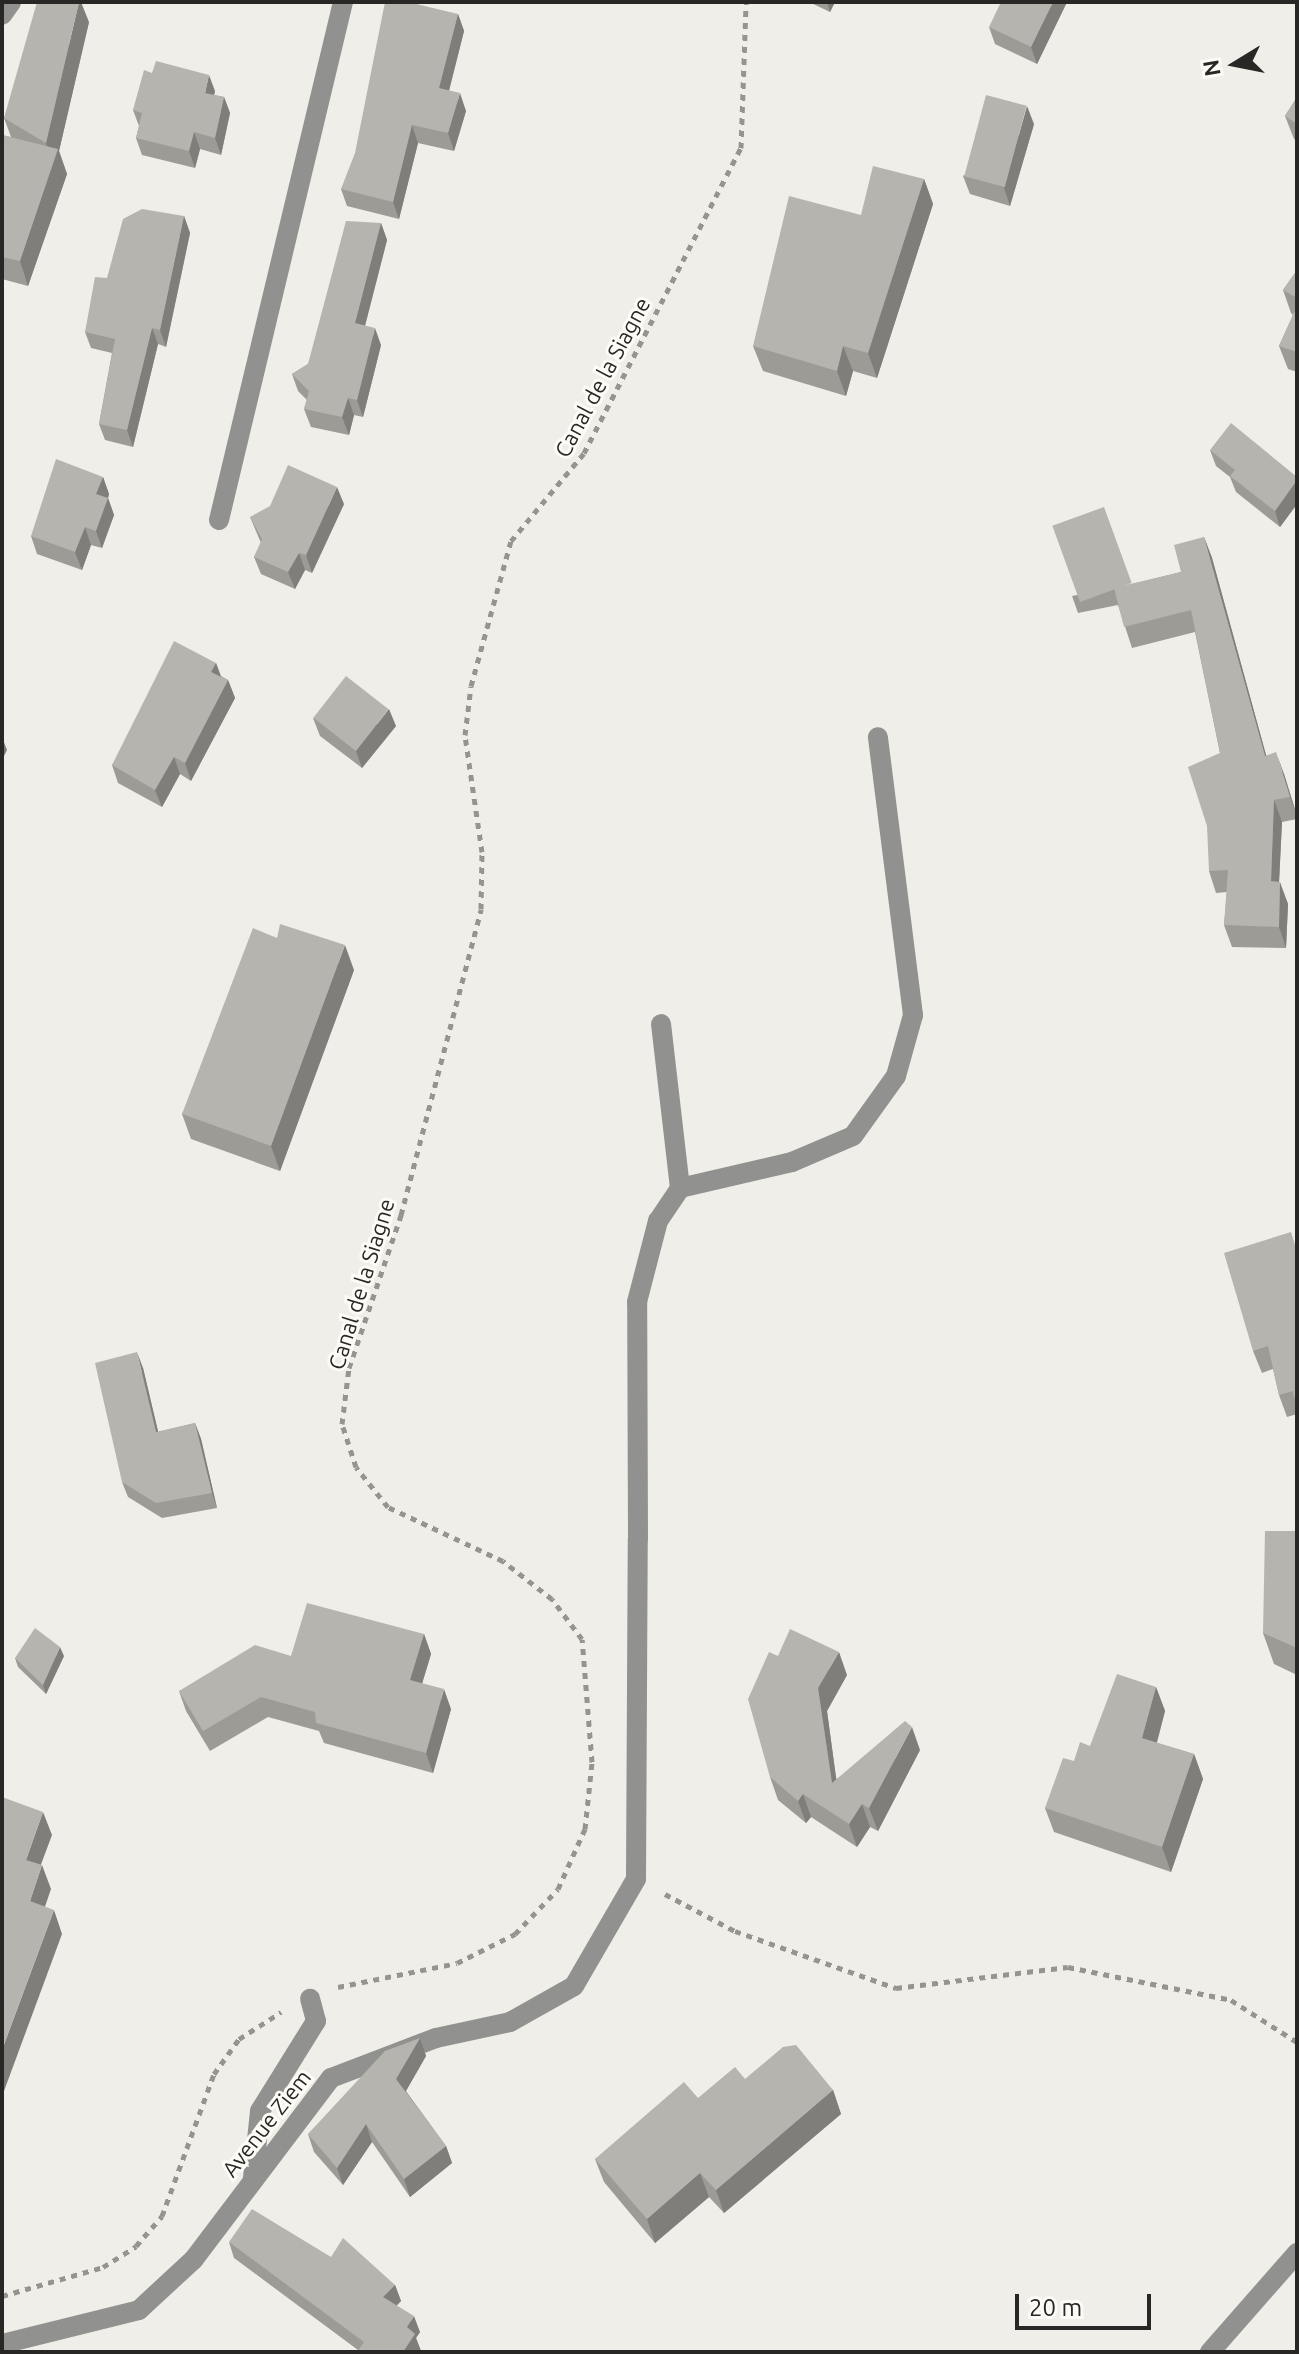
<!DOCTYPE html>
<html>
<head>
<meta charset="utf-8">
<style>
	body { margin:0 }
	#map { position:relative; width:1299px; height:2354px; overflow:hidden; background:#efeee8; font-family:Ubuntu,sans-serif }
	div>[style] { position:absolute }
	.path>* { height:5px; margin-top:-2.5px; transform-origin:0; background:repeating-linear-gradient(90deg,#95948f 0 6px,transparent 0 12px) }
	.service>* { height:20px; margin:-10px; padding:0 10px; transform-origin:10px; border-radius:10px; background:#91918f }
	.minor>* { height:20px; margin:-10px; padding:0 10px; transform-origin:10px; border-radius:10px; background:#91918f }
	.wall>* { inset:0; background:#9d9b96 }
	.shaded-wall>* { inset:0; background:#7f7e7a }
	.building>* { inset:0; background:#b6b4af; transform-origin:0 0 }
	span { translate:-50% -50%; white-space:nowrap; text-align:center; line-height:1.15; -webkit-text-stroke:6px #fcfbf5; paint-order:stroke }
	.street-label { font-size:22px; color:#282725 }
	.frame { position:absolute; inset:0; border:4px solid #282725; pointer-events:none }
	.north { position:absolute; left:1195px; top:24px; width:80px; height:80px; -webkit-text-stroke:6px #fcfbf5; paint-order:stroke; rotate:260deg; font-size:22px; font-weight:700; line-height:32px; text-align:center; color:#282725 }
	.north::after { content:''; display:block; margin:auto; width:28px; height:36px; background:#282725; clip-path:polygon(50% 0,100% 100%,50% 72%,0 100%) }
	.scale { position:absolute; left:1015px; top:2294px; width:136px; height:36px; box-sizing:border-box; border:4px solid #282725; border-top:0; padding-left:10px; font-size:24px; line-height:28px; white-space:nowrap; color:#282725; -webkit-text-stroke:6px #fcfbf5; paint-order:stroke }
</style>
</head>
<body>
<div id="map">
	<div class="path">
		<div style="left:665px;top:1894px;width:79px;rotate:27.9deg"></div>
		<div style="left:735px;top:1931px;width:171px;rotate:19.5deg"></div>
		<div style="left:896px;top:1988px;width:173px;rotate:-7deg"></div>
		<div style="left:1068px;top:1967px;width:166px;rotate:11.4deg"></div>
		<div style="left:1231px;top:2000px;width:78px;rotate:32.5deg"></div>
		<div style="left:338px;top:1987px;width:121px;rotate:-11.4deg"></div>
		<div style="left:457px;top:1963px;width:65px;rotate:-26.6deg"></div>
		<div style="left:515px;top:1934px;width:62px;rotate:-46.3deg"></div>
		<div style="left:558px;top:1889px;width:66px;rotate:-65.8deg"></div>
		<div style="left:585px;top:1829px;width:67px;rotate:-84deg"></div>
		<div style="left:592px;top:1762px;width:123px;rotate:-94.6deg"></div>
		<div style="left:582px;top:1639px;width:50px;rotate:-126.9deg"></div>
		<div style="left:552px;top:1599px;width:62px;rotate:-142.2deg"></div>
		<div style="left:503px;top:1561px;width:127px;rotate:-154.8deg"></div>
		<div style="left:388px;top:1507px;width:51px;rotate:-128.7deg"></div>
		<div style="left:356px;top:1467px;width:45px;rotate:-108deg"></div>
		<div style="left:342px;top:1424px;width:56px;rotate:-82.9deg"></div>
		<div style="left:349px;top:1368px;width:162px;rotate:-71.2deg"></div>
		<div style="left:401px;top:1215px;width:316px;rotate:-75.3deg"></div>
		<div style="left:481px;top:909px;width:57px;rotate:-89deg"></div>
		<div style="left:482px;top:852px;width:118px;rotate:-98.3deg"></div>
		<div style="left:465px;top:735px;width:49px;rotate:-83deg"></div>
		<div style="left:471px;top:686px;width:150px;rotate:-74.6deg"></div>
		<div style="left:511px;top:541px;width:114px;rotate:-50.3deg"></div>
		<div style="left:584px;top:453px;width:343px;rotate:-62.8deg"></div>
		<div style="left:741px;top:148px;width:146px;rotate:-88deg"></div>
		<div style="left:2px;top:2296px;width:105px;rotate:-16deg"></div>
		<div style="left:103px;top:2267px;width:39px;rotate:-32deg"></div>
		<div style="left:136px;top:2246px;width:40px;rotate:-49deg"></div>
		<div style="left:162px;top:2216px;width:151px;rotate:-69.9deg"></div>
		<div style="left:214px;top:2074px;width:43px;rotate:-54.5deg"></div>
		<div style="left:239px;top:2039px;width:50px;rotate:-32.7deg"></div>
	</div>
	<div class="service">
		<div style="left:680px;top:1188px;width:115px;rotate:-13.1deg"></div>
		<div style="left:792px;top:1162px;width:66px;rotate:-23.1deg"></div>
		<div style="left:853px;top:1136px;width:74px;rotate:-54.4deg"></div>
		<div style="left:896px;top:1076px;width:63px;rotate:-74.4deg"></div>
		<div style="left:913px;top:1015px;width:280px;rotate:-97.2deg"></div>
		<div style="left:638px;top:1539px;width:237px;rotate:-90.2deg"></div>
		<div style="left:637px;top:1302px;width:84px;rotate:-75.5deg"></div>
		<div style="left:658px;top:1221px;width:40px;rotate:-56deg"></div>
		<div style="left:680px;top:1188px;width:165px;rotate:-96.6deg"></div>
		<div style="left:253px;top:2178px;width:67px;rotate:-84deg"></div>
		<div style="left:260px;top:2111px;width:106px;rotate:-58.1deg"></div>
		<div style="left:316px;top:2021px;width:23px;rotate:-105deg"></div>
	</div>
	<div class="minor">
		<div style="left:2px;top:15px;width:16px;rotate:-55deg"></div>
		<div style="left:219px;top:520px;width:533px;rotate:-76.54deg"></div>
		<div style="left:2px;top:2344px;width:141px;rotate:-13.9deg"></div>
		<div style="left:139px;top:2310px;width:75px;rotate:-42.8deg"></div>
		<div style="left:194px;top:2259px;width:227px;rotate:-52.9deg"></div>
		<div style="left:331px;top:2078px;width:112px;rotate:-20.9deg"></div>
		<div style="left:436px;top:2038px;width:76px;rotate:-12.2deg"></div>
		<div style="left:510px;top:2022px;width:73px;rotate:-29.4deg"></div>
		<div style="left:574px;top:1986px;width:124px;rotate:-59.9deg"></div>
		<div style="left:636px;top:1879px;width:340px;rotate:-89.7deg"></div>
		<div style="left:1210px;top:2352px;width:132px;rotate:-48.7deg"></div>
	</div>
	<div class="wall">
		<div style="clip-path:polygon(809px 2px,835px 2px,830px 12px)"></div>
		<div style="clip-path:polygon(1067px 2px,1037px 64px,995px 44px,989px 27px)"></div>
		<div style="clip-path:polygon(458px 14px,464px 31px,449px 91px,466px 111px,454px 151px,418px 143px,399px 219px,347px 206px,341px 189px)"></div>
		<div style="clip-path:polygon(89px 22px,59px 151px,67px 174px,28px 286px,2px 279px,2px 135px,11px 137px,4px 118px)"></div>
		<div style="clip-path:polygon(215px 91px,214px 95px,224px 97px,230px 113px,221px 155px,200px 149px,195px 168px,142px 155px,136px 138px,139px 126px,133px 110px)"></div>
		<div style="clip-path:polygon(1297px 97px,1297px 141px,1294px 139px,1285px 116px)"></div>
		<div style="clip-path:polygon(1034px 124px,1010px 206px,970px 194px,963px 176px)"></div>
		<div style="clip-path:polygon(924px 179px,933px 204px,877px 378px,853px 371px,846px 396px,763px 371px,753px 346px,861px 215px)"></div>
		<div style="clip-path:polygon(184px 216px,190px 233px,166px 347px,158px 344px,133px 447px,105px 440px,99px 424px,112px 353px,91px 348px,85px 332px,107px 278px)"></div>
		<div style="clip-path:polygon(381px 223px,387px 240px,365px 326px,381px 345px,363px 417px,354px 415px,349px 435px,311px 427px,304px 409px,307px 400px,298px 391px,292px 374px,308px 364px)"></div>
		<div style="clip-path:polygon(1297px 270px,1297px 372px,1288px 369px,1279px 346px,1293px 315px,1291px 313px,1283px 290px)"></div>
		<div style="clip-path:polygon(1210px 450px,1297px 477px,1297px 504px,1280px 527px,1236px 492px,1230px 477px,1216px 466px)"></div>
		<div style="clip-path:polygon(103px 477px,109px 494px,108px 498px,114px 515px,102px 548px,91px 545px,82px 570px,37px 554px,31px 536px)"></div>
		<div style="clip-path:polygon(344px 504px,312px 573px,305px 570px,295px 589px,261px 574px,254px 557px,261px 543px,250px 517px)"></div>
		<div style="clip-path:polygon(1204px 537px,1212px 558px,1266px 755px,1284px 774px,1297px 816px,1297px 819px,1282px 822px,1279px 882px,1288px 904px,1286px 948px,1232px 947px,1224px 925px,1227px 892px,1216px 893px,1209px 871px,1220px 753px,1195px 632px,1132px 648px,1118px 605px,1078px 613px,1072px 596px,1132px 584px,1181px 572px)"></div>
		<div style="clip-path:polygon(216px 663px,221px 676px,228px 680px,235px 698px,191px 781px,180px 774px,162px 807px,118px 783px,112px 765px)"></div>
		<div style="clip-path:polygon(313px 718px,396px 726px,362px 768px,320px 736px)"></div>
		<div style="clip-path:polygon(277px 938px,354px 970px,280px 1171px,191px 1139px,182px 1114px)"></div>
		<div style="clip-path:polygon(1297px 1249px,1297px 1414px,1287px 1417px,1279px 1395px,1273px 1369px,1262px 1373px,1253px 1351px)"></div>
		<div style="clip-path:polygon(143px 1368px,158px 1432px,195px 1423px,201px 1439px,217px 1508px,162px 1518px,128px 1497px,122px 1482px)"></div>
		<div style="clip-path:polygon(1297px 1531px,1297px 1675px,1274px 1664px,1263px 1633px)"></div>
		<div style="clip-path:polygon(424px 1634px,431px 1654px,422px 1684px,451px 1709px,433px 1773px,324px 1743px,319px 1731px,268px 1717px,210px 1751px,186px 1711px,179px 1691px,291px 1656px)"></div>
		<div style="clip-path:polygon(64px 1656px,46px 1694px,18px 1667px,15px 1658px)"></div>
		<div style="clip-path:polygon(778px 1656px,847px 1675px,827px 1711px,836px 1779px,920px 1750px,878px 1831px,870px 1827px,857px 1847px,811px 1817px,806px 1823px,778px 1800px,770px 1777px)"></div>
		<div style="clip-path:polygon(1156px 1687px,1165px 1711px,1157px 1743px,1194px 1754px,1203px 1779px,1171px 1872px,1054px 1832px,1045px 1808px,1074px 1761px)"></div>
		<div style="clip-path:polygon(420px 2038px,426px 2056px,406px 2091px,446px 2146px,452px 2163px,410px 2197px,372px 2142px,343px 2185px,314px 2152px,308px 2134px)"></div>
		<div style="clip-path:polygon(745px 2079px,833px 2090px,841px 2114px,724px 2213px,709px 2197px,655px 2243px,604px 2182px,595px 2159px,698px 2098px)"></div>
		<div style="clip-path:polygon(229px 2242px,331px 2257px,395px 2285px,401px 2301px,396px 2305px,420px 2332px,416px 2338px,421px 2351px,420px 2352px,357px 2352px,358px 2350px,234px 2258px)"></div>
	</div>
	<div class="shaded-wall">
		<div style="clip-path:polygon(79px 2px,81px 2px,89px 22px,59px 151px,67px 174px,28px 286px,20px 261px,53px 162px,46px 143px)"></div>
		<div style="clip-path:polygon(827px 2px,835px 2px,830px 12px)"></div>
		<div style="clip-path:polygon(1053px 2px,1067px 2px,1037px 64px,1031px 47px)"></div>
		<div style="clip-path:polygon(458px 14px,464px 31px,445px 106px,439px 88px)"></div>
		<div style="clip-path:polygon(209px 75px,215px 91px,211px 109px,205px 93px)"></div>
		<div style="clip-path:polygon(460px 93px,466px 111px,454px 151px,448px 133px)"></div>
		<div style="clip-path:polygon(224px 97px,230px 113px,221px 155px,215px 138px)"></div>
		<div style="clip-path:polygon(1027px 106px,1034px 124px,1010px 206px,1004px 188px)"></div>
		<div style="clip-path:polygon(412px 125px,418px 143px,399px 219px,393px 202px)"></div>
		<div style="clip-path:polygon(194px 132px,200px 149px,195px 168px,189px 151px)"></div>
		<div style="clip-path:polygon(924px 179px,933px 204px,877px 378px,868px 353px)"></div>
		<div style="clip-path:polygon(184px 216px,190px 233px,166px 347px,160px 330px)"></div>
		<div style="clip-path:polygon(381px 223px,387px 240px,361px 341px,355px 323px)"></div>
		<div style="clip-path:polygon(152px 328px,158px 344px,133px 447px,127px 430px)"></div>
		<div style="clip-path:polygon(375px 328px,381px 345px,363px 417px,357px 400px)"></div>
		<div style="clip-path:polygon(843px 346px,853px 371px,846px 396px,837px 371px)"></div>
		<div style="clip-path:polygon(348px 398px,354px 415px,349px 435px,342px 417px)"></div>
		<div style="clip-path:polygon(103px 477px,109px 494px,108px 498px,114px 515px,102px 548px,96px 531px,96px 494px)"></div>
		<div style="clip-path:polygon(1297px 480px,1297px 504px,1280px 527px,1275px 511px)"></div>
		<div style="clip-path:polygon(337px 487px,344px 504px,312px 573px,306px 555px)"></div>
		<div style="clip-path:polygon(85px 527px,91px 545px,82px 570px,75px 552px)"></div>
		<div style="clip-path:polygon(1204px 537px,1212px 558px,1272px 777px,1265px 756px)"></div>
		<div style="clip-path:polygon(299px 553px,305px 570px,295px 589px,288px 572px)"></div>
		<div style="clip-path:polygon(216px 663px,222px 680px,211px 672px)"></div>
		<div style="clip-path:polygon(228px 680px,235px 698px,191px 781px,185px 763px)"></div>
		<div style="clip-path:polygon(389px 709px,396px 726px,362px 768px,356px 751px)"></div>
		<div style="clip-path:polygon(2px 737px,7px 750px,2px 760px)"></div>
		<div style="clip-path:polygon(1276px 752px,1284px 774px,1297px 816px,1290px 797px)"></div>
		<div style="clip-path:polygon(174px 757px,180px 774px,162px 807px,155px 790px)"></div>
		<div style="clip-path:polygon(1274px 800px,1282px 822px,1278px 903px,1271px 881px)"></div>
		<div style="clip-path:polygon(1280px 882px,1288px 904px,1286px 948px,1279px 927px)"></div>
		<div style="clip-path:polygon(345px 945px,354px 970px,280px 1171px,271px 1146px)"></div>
		<div style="clip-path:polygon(137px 1352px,143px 1368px,162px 1448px,156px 1432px)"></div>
		<div style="clip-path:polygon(195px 1423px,201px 1439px,217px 1508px,212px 1493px)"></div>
		<div style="clip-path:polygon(424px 1634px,431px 1654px,417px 1700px,410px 1680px)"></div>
		<div style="clip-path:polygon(60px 1647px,64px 1656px,46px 1694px,43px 1685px)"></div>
		<div style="clip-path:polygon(839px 1652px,847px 1675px,827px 1711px,840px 1806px,832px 1783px,818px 1688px)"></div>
		<div style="clip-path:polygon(1156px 1687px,1165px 1711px,1151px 1763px,1142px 1738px)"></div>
		<div style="clip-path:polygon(444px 1689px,451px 1709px,433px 1773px,426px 1753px)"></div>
		<div style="clip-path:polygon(912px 1727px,920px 1750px,878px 1831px,869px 1808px)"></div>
		<div style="clip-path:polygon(1194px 1754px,1203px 1779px,1171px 1872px,1162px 1847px)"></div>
		<div style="clip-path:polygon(803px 1794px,811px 1817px,806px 1823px,798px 1801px)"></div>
		<div style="clip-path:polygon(862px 1804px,870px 1827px,857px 1847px,849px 1824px)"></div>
		<div style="clip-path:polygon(43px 1812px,52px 1835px,34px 1883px,26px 1860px)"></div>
		<div style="clip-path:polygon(42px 1865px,51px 1889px,39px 1924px,30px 1901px)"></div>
		<div style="clip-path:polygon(54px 1910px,62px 1934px,4px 2091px,2px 2086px,2px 2050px)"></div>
		<div style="clip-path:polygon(420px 2038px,426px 2056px,403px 2096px,396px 2079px)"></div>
		<div style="clip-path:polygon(833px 2090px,841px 2114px,724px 2213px,716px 2190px)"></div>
		<div style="clip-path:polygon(366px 2124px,372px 2142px,343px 2185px,337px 2168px)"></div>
		<div style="clip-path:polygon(446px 2146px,452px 2163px,410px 2197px,404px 2179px)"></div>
		<div style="clip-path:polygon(700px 2173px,709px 2197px,655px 2243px,647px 2219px)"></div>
		<div style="clip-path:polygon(395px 2285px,401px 2301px,389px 2314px,383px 2297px)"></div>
		<div style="clip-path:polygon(414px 2316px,420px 2332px,416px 2338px,421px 2351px,420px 2352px,403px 2352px,407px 2327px)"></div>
	</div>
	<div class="building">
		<div style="clip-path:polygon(37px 2px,79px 2px,46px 143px,4px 118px)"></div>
		<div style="clip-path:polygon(385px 2px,408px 2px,458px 14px,439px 88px,460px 93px,448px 133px,412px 125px,393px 202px,341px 189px,355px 153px)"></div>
		<div style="clip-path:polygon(1001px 2px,1053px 2px,1031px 47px,989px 27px)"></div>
		<div style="clip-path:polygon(156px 61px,209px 75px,205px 93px,224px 97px,215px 138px,194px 132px,189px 151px,136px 138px,142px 113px,133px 110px,144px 70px,152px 73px)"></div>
		<div style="left:986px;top:95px;width:42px;height:84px;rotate:15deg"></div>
		<div style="clip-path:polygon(1297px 97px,1297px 124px,1285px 116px)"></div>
		<div style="clip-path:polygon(2px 135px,58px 149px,20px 261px,2px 257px)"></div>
		<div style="clip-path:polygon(873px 166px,924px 179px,868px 353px,843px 346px,837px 371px,753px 346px,789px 196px,861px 215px)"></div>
		<div style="clip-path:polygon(142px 209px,184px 216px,160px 330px,152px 328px,127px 430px,99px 424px,115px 339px,85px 332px,95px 277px,107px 278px,123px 219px)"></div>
		<div style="clip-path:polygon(346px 221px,381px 223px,355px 323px,375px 328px,357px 400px,348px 398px,342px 417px,304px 409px,309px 391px,292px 374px,308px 364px)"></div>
		<div style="clip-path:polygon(1297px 270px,1297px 298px,1283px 290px)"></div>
		<div style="clip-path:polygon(1297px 306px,1297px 352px,1279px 346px)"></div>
		<div style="clip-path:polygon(1231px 423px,1297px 477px,1297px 480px,1275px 511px,1230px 476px,1235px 470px,1210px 450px)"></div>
		<div style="clip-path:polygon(56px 459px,103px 477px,96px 494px,108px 498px,96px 531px,85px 527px,75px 552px,31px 536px)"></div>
		<div style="clip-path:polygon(288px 465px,337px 487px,306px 555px,299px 553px,288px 572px,254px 557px,262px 539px,250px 517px,270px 506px)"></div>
		<div style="left:1104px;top:507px;width:81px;height:55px;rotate:70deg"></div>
		<div style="clip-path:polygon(1204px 537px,1265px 756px,1276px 752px,1290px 797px,1274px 800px,1271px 881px,1280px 882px,1279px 927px,1224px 925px,1228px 870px,1209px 871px,1207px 826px,1188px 767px,1220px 753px,1191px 610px,1124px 627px,1114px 588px,1181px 572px,1174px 545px)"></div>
		<div style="clip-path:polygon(174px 641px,216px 663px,211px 672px,228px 680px,185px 763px,174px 757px,155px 790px,112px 765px)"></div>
		<div style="left:346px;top:676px;width:54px;height:53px;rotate:38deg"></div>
		<div style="clip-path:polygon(280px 924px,345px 945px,271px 1146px,182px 1114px,253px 928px,277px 938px)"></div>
		<div style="clip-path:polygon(1291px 1232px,1297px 1251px,1297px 1396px,1294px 1397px,1293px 1391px,1279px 1395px,1268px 1346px,1253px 1351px,1224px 1253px)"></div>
		<div style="clip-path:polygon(137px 1352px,156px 1432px,195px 1423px,212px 1493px,156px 1503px,122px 1482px,95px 1363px)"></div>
		<div style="clip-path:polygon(1265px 1531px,1297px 1531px,1297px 1648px,1263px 1633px)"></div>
		<div style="clip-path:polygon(307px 1603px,424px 1634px,410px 1680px,444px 1689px,426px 1753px,316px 1723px,315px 1712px,261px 1697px,203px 1731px,179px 1691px,255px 1645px,291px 1656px)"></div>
		<div style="clip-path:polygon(35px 1628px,60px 1647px,43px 1685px,15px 1658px)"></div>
		<div style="clip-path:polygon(790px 1629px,839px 1652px,818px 1688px,832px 1783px,905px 1721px,912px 1727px,869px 1808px,862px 1804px,849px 1824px,803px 1794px,798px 1801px,770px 1777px,748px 1699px,769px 1652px,778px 1656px)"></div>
		<div style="clip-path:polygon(1117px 1674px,1156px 1687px,1142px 1738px,1194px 1754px,1162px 1847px,1045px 1808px,1063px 1758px,1074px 1761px,1080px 1742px,1090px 1746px)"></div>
		<div style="clip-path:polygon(2px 1797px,43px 1812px,26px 1860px,42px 1865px,30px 1901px,54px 1910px,2px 2050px)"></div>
		<div style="clip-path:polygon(420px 2038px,396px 2079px,446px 2146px,404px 2179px,366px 2124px,337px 2168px,308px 2134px,385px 2051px)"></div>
		<div style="clip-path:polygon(796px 2045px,833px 2090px,716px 2190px,700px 2173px,647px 2219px,595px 2159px,684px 2082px,698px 2098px,735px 2067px,745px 2079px,783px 2047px)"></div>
		<div style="clip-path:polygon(252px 2209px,331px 2257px,343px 2238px,395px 2285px,383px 2297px,414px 2316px,407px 2327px,415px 2334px,403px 2352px,357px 2352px,364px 2342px,229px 2242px)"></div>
	</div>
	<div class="street-label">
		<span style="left:602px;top:377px;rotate:-62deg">Canal de la Siagne</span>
		<span style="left:361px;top:1284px;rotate:-73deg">Canal de la Siagne</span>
		<span style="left:266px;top:2123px;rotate:-52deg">Avenue Ziem</span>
	</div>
	<div class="frame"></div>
	<div class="north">N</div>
	<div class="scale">20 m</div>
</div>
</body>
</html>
